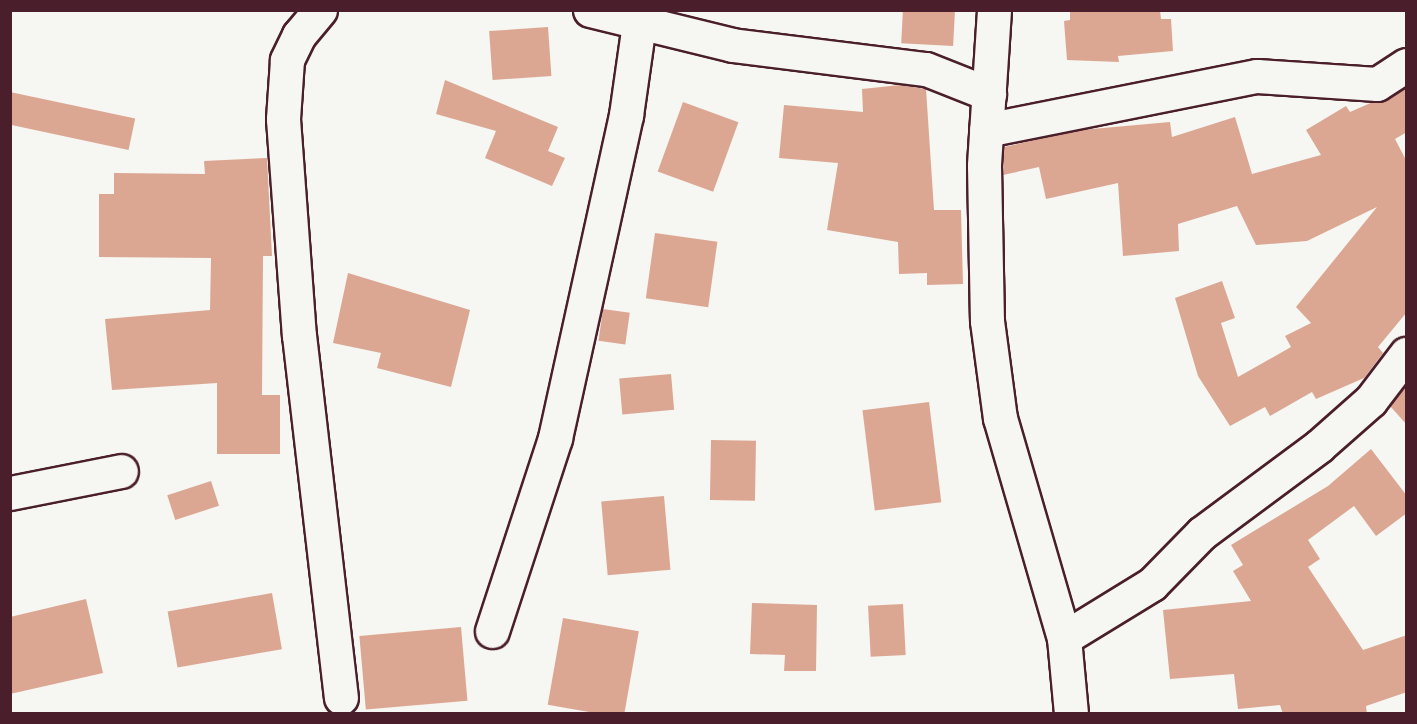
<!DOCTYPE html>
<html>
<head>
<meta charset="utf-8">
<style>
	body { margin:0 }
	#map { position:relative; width:1417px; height:724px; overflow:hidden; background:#f6f6f2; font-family:Mali,sans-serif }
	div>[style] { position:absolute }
	.building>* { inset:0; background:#dca792; transform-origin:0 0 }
	.roads { filter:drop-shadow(2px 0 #4a1f2b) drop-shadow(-2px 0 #4a1f2b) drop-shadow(0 2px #4a1f2b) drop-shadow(0 -2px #4a1f2b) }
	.street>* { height:33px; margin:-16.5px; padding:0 16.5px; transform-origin:16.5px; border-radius:16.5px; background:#f6f6f2 }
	span { translate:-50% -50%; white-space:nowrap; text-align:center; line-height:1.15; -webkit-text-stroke:4.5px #f6f6f2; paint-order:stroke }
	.frame { position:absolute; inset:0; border:12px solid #4a1f2b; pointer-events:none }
</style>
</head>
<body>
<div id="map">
	<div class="building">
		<div style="left:955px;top:10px;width:36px;height:52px;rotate:93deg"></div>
		<div style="clip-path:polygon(1070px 10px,1160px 10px,1161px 19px,1171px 19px,1173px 51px,1118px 56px,1119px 62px,1067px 60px,1064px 21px,1070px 20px)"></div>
		<div style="left:548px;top:27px;width:49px;height:59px;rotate:86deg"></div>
		<div style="clip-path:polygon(445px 80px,558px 127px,548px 151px,565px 158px,552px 186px,485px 158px,496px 131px,436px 114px)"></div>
		<div style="clip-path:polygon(900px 85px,926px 89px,934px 210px,961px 210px,963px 284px,927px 285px,927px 273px,899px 274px,898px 242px,827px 230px,838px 163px,779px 158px,784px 105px,863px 112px,862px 89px)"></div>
		<div style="clip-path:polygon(1407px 87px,1407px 132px,1395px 139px,1407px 162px,1407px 312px,1378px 347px,1383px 353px,1364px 378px,1316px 399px,1312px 392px,1270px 416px,1265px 407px,1230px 426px,1198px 376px,1175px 298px,1222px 281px,1235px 318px,1221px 323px,1238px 377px,1291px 347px,1285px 336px,1311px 323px,1296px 307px,1377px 207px,1307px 241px,1256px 245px,1237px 206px,1178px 224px,1179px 251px,1123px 256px,1118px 183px,1046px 199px,1039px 167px,1003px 175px,1004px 147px,1081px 130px,1170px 122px,1172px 137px,1235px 117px,1252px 174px,1321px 155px,1306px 130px,1346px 106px,1350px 112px)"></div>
		<div style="left:10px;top:92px;width:128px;height:32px;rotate:12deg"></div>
		<div style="left:683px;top:102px;width:59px;height:74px;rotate:20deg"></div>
		<div style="clip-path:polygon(267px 158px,272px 256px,263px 256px,262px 395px,280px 395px,280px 454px,217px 454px,217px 383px,112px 390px,105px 319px,210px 310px,211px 258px,99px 257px,99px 194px,114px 194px,114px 173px,205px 174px,204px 161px)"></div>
		<div style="left:655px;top:233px;width:63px;height:66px;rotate:8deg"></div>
		<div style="clip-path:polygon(348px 273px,470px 310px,451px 387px,377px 368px,381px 353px,333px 343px)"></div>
		<div style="left:603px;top:309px;width:27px;height:32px;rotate:8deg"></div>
		<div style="left:671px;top:374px;width:36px;height:52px;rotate:85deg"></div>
		<div style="clip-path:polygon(1407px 384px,1407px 425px,1390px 406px)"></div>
		<div style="left:929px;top:402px;width:101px;height:67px;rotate:83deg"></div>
		<div style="left:711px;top:440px;width:45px;height:60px;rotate:1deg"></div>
		<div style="clip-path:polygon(1371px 449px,1407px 496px,1407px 513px,1376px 536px,1354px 506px,1308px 540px,1320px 559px,1308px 567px,1363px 650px,1407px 635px,1407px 692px,1366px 706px,1367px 714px,1283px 714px,1280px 705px,1238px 709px,1234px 674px,1170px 679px,1163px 610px,1251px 601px,1233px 571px,1243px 565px,1231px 545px,1328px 486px)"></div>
		<div style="left:211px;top:481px;width:26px;height:46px;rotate:72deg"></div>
		<div style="left:664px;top:496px;width:74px;height:63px;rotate:85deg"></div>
		<div style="left:272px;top:593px;width:57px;height:106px;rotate:80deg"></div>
		<div style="clip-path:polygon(86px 599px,103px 673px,10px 694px,10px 617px)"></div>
		<div style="clip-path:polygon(752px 603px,817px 605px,816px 671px,784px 671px,785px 655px,750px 654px)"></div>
		<div style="left:903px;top:604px;width:51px;height:35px;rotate:87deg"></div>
		<div style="left:563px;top:618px;width:77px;height:88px;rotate:10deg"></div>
		<div style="left:461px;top:627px;width:74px;height:102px;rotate:85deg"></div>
	</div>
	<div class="roads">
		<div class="street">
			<div style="left:320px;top:10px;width:33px;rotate:130deg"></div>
			<div style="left:299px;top:35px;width:28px;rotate:116deg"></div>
			<div style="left:287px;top:60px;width:59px;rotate:93.9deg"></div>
			<div style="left:283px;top:119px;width:217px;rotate:85.8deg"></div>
			<div style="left:299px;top:335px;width:365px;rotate:83.4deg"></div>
			<div style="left:590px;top:10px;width:146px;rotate:13.8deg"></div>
			<div style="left:732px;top:45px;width:195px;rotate:7.1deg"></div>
			<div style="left:926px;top:69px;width:68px;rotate:21.6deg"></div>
			<div style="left:994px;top:10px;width:156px;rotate:93.7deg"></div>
			<div style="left:984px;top:166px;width:155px;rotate:88.9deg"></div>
			<div style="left:987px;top:321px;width:98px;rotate:82.4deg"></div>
			<div style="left:1000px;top:418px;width:229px;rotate:73.8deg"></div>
			<div style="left:1064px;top:638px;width:76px;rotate:84.7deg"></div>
			<div style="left:986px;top:130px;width:276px;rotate:-11.3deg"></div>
			<div style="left:1257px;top:76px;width:120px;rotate:3.8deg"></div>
			<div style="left:1377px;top:84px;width:35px;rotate:-33deg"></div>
			<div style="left:10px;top:493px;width:113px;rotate:-11.2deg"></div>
			<div style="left:492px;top:631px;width:203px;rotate:-71.9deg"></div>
			<div style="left:555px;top:438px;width:331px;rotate:-77.6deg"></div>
			<div style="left:626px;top:115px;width:106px;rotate:-81.9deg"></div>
			<div style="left:1064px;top:638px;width:103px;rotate:-31.5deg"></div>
			<div style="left:1152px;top:584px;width:71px;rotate:-45.6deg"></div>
			<div style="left:1202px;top:533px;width:146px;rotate:-36.6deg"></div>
			<div style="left:1319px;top:446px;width:69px;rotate:-41.5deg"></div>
			<div style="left:1371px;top:400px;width:58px;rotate:-52.7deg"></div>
		</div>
	</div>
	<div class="frame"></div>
</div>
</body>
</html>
